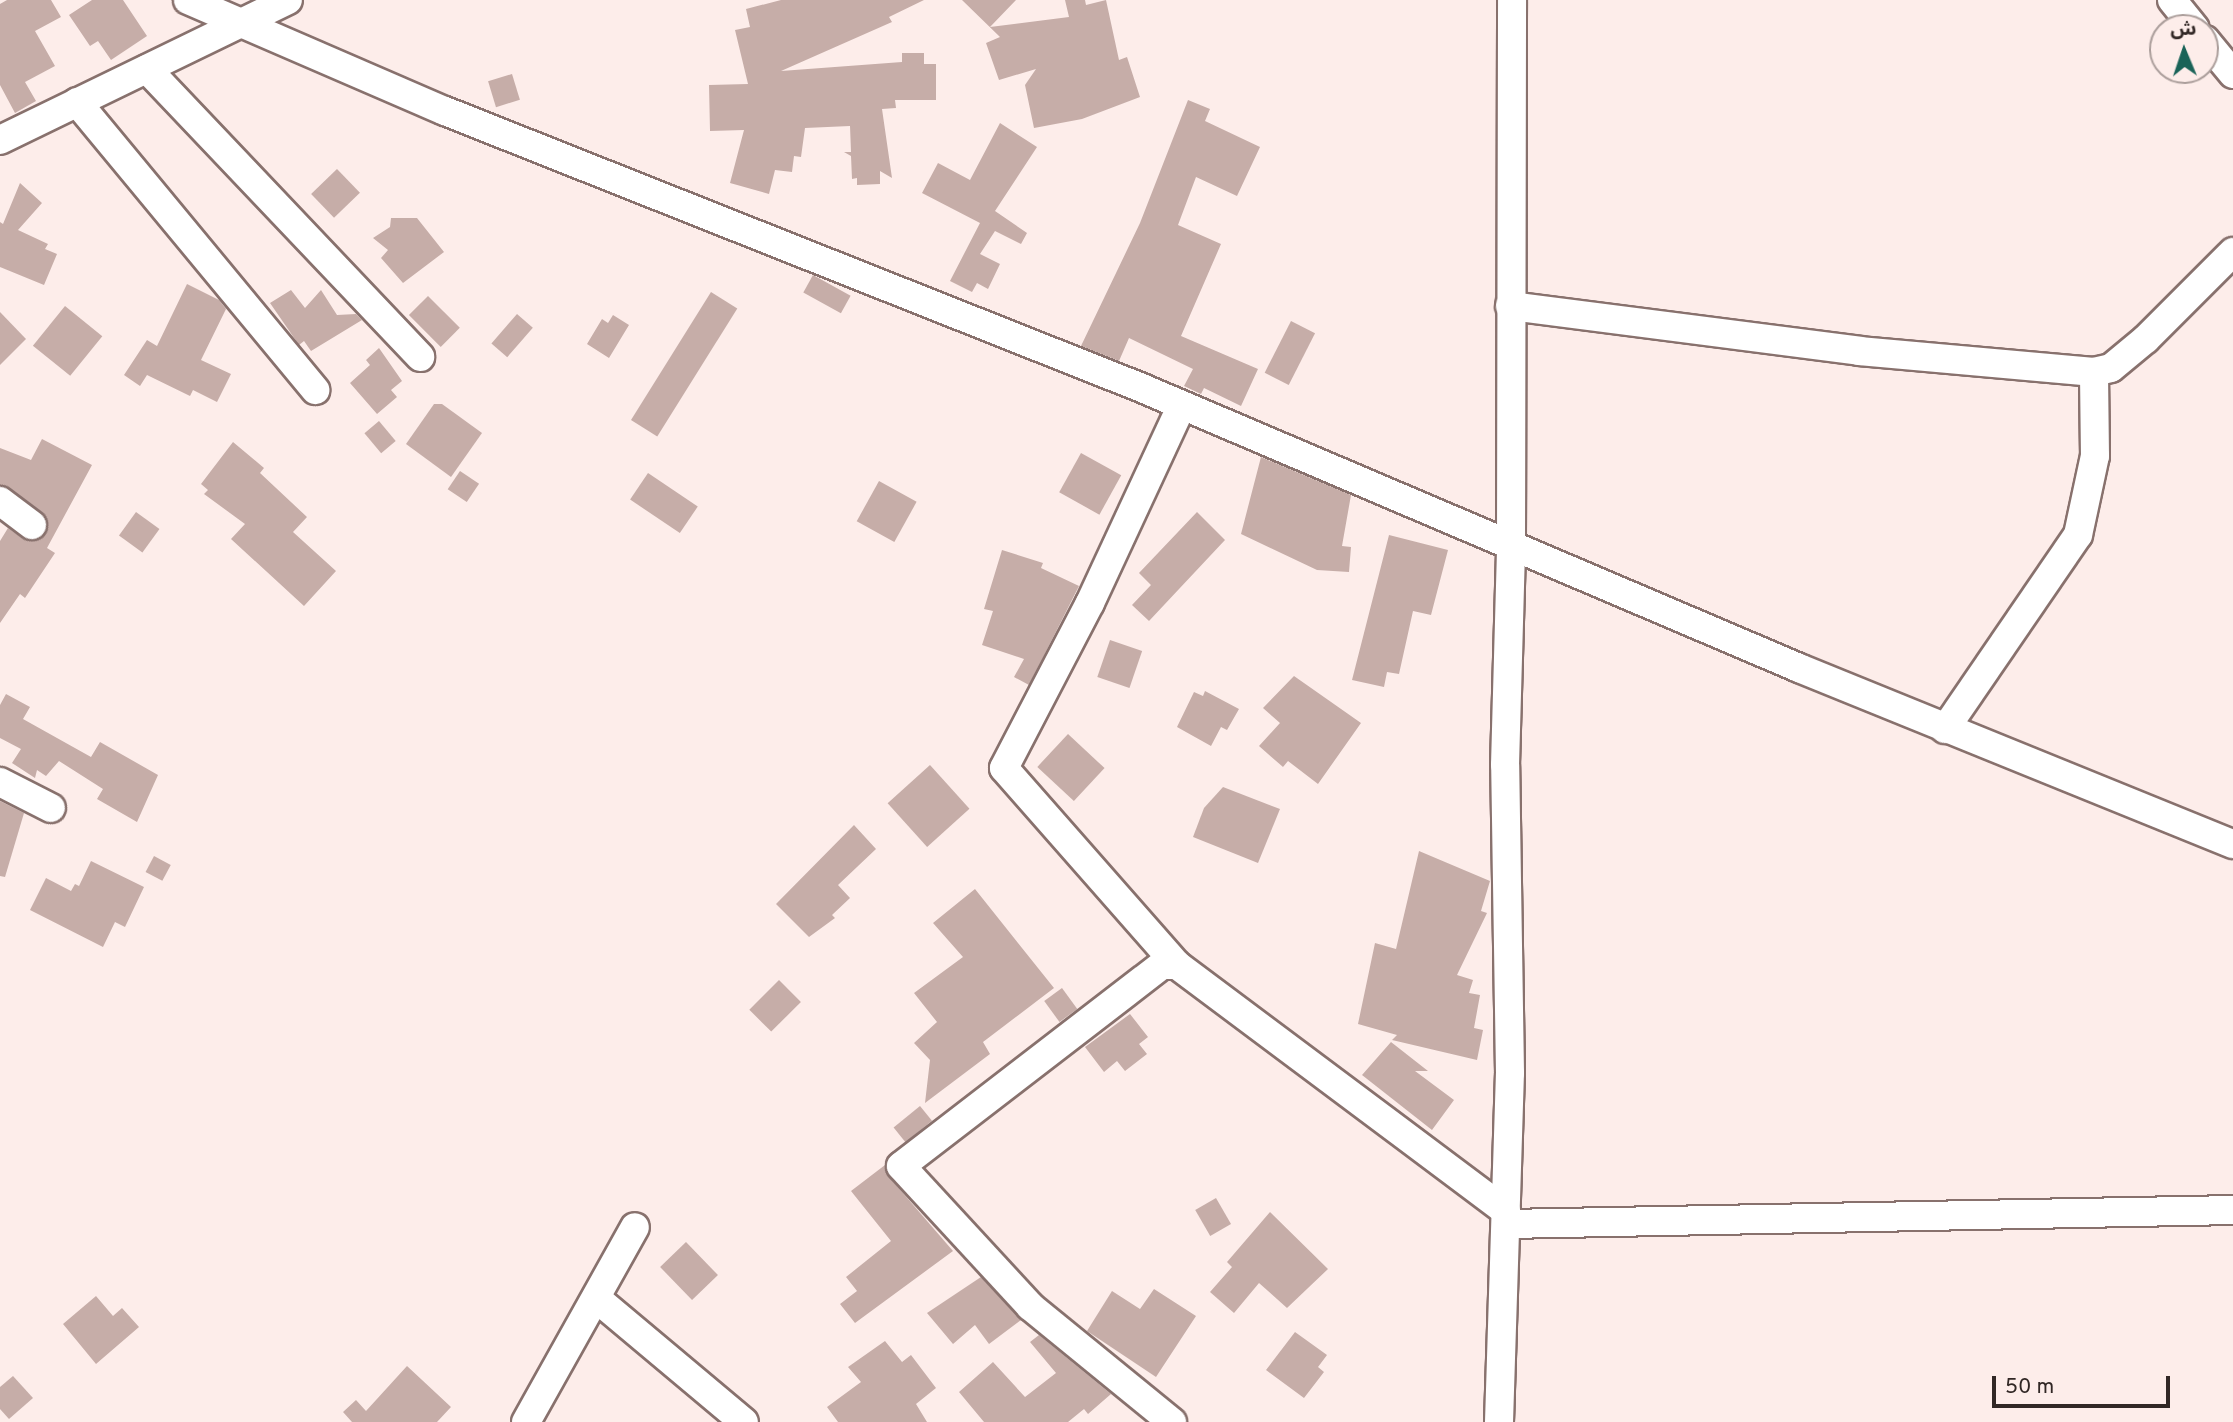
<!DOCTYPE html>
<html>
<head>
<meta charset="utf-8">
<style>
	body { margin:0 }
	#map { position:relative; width:2233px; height:1422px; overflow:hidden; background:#fdedea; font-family:Overpass,"Noto Sans Arabic",sans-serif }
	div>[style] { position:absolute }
	.building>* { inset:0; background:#c6ada8; transform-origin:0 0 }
	.roads { filter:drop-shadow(2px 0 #88716d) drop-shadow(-2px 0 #88716d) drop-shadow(0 2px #88716d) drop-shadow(0 -2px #88716d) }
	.street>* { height:28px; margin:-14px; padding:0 14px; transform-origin:14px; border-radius:14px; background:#fff }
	span { translate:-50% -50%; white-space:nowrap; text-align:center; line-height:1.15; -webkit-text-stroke:6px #fdedea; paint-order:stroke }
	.north { position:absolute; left:2149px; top:14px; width:70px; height:70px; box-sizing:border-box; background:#fdedea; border:2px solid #ab9e9b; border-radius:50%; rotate:358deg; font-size:19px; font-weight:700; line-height:28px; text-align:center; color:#312725 }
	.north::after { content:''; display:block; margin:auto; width:24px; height:32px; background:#1a6358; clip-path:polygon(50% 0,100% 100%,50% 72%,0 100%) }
	.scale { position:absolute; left:1992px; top:1376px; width:178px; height:32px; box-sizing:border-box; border:4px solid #312725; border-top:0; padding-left:9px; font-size:21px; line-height:24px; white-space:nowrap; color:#312725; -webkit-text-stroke:5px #fdedea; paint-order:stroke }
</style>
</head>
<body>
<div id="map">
	<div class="building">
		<div style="clip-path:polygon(7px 0,51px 0,61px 17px,35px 31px,55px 66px,25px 82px,36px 101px,15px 113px,0 85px,0 4px)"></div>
		<div style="clip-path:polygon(92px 0,123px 0,147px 36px,111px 60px,98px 41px,90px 46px,69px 15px)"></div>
		<div style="clip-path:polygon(781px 0,924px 0,889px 17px,892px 22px,781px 71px,902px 62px,902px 53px,924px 53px,924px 64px,936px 64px,936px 100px,895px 100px,896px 108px,882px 109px,892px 178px,880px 171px,880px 184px,857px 185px,857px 178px,852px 179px,851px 156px,844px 152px,851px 152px,850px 126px,805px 128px,801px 157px,794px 156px,792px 172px,775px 170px,769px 194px,730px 183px,744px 130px,710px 131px,709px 85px,748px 84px,735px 30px,750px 27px,746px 9px)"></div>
		<div style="clip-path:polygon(962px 0,1016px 0,990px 27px,1069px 17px,1065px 0,1085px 0,1086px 5px,1106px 0,1119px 60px,1127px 57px,1140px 97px,1082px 119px,1034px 128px,1025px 85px,1036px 69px,999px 80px,986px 43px,1000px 37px)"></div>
		<div style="left:512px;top:74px;width:27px;height:25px;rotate:73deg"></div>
		<div style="clip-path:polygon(1188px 100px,1210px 109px,1205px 121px,1260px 147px,1237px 196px,1196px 177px,1178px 225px,1221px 244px,1181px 336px,1258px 369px,1241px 406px,1204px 388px,1201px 394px,1184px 386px,1193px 369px,1129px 338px,1119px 361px,1081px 346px,1140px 223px)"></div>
		<div style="clip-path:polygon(1000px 123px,1037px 147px,995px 211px,1027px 233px,1021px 244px,995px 231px,980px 254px,1000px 264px,988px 289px,977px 283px,972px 292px,950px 281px,980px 223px,922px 193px,938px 163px,970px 180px)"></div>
		<div style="left:337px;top:169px;width:33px;height:36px;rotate:46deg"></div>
		<div style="clip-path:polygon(20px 183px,42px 203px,18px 230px,48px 244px,45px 249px,57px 254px,44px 285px,0 267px,0 222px,3px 224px)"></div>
		<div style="clip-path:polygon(391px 218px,417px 218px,444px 252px,403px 283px,381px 258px,388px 250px,373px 238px,390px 227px)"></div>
		<div style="left:813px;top:275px;width:43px;height:20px;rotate:29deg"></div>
		<div style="clip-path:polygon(187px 284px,219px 300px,226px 309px,201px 360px,231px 374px,217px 402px,193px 390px,190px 396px,147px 375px,140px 386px,124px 375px,147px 340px,157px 346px)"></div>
		<div style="clip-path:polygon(291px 290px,305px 308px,321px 290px,337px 315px,356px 314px,362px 320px,311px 351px,304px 341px,299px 345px,270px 303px)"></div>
		<div style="left:711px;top:292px;width:31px;height:151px;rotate:32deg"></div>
		<div style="left:428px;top:296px;width:45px;height:27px;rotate:45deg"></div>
		<div style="left:65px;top:306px;width:48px;height:51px;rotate:39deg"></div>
		<div style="clip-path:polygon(0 312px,26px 339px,0 365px)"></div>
		<div style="left:517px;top:314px;width:21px;height:39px;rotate:41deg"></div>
		<div style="clip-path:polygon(613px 315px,629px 325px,609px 358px,587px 344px,602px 319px,608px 323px)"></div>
		<div style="left:1291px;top:321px;width:27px;height:58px;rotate:27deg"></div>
		<div style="clip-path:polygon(379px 348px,402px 381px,391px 390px,397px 397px,377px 414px,350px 383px,370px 365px,366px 360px)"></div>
		<div style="clip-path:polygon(434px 404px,442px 404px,482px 433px,451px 477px,406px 444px)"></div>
		<div style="left:379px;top:421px;width:26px;height:19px;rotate:50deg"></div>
		<div style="clip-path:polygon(42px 439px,92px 465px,47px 548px,55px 553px,25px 598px,20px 594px,0 623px,0 541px,8px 528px,23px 539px,38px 540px,48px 526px,42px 512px,0 485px,0 448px,31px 460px)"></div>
		<div style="clip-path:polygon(233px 442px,264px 468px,260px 473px,307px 517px,293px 532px,336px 571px,304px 606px,231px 539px,245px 524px,204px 494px,208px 490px,201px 484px)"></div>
		<div style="left:1081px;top:453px;width:46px;height:45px;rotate:29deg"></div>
		<div style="clip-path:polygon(1261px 457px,1351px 495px,1342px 546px,1351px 547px,1349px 572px,1317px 570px,1241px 534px)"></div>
		<div style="left:460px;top:471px;width:23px;height:22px;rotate:34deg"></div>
		<div style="left:648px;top:473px;width:60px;height:32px;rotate:34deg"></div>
		<div style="left:879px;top:481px;width:43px;height:46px;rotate:29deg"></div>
		<div style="left:136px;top:512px;width:29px;height:29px;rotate:36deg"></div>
		<div style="clip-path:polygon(1197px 512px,1225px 540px,1149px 621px,1132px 605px,1151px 585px,1139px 573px)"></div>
		<div style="clip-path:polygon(1389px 535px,1448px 550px,1431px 615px,1413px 611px,1399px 674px,1387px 672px,1384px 687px,1352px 680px)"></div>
		<div style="clip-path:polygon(1002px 550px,1043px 563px,1041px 568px,1079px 586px,1029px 685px,1014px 677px,1024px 659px,982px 645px,993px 611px,984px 609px)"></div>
		<div style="left:1110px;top:640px;width:34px;height:39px;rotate:19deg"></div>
		<div style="clip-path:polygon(1294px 676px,1361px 723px,1318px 784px,1288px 761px,1283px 767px,1259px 746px,1280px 723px,1263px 708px)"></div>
		<div style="clip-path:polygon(1205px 691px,1239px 709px,1227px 730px,1221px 727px,1211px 746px,1177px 727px,1194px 692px,1203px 696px)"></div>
		<div style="clip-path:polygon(6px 694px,30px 707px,23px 719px,91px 757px,100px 742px,158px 775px,137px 822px,97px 799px,103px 789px,59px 761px,46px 776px,37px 770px,35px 778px,12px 763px,21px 749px,0 738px,0 705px)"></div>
		<div style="left:1068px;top:734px;width:50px;height:45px;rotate:43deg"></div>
		<div style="left:930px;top:765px;width:59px;height:57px;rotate:48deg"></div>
		<div style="clip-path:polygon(1223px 787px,1280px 809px,1258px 863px,1193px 837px,1204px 808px)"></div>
		<div style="clip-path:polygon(0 801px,24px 813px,5px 877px,0 876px)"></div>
		<div style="clip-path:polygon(854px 825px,876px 849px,838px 885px,850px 898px,832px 915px,835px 918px,809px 937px,776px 904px)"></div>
		<div style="clip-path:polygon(1419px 851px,1490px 881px,1481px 911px,1487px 913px,1457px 975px,1473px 980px,1469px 993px,1480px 995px,1474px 1028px,1483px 1030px,1477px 1060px,1392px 1040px,1397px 1035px,1358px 1024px,1375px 943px,1396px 949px)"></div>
		<div style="left:154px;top:856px;width:19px;height:18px;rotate:28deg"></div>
		<div style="clip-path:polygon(91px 861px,144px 887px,125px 927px,115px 922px,103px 947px,30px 910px,46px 878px,71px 891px,75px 884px,79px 886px)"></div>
		<div style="clip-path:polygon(975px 889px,1054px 988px,983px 1042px,990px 1054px,925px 1103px,930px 1060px,914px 1043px,937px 1022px,914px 993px,963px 957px,933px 923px)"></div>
		<div style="left:779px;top:980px;width:31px;height:42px;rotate:45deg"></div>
		<div style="left:1062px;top:988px;width:26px;height:22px;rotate:54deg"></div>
		<div style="clip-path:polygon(1130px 1014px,1148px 1037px,1139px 1044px,1147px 1054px,1125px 1071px,1117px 1061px,1104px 1072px,1085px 1047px)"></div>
		<div style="clip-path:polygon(1391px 1042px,1428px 1071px,1415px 1071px,1454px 1100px,1432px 1130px,1362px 1075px)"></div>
		<div style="left:920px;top:1106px;width:19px;height:34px;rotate:51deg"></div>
		<div style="clip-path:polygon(885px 1165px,889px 1177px,953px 1251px,855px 1323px,840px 1304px,857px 1291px,846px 1277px,891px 1241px,851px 1191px)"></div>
		<div style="left:1216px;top:1198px;width:30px;height:24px;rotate:60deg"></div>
		<div style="clip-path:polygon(1270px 1212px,1328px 1269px,1287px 1308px,1259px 1283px,1234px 1313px,1210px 1292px,1232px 1267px,1227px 1262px)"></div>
		<div style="left:686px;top:1242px;width:46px;height:36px;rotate:46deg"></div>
		<div style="clip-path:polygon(981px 1277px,1021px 1320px,989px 1344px,975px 1325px,953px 1344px,927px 1313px)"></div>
		<div style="clip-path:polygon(1154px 1289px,1196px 1316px,1156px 1377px,1087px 1331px,1112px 1291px,1140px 1309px)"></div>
		<div style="clip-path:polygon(96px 1296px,113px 1316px,122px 1308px,139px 1327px,96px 1364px,63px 1324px)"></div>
		<div style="clip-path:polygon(1295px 1332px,1327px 1355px,1318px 1367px,1324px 1372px,1304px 1398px,1266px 1370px)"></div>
		<div style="clip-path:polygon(1039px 1335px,1111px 1394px,1088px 1414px,1084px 1409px,1068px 1422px,984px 1422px,959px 1392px,993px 1362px,1025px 1397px,1056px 1373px,1030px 1342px)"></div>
		<div style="clip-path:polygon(885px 1341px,902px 1362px,911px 1355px,936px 1388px,916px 1404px,927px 1422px,838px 1422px,827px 1407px,861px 1382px,848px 1367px)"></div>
		<div style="clip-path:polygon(407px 1366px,451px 1407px,437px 1422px,352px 1422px,343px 1412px,356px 1400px,366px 1411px)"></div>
		<div style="clip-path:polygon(13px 1376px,33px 1398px,9px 1419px,0 1409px,0 1387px)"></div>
	</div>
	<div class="roads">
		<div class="street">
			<div style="left:188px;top:0;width:280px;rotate:23.4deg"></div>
			<div style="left:445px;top:111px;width:750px;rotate:21.67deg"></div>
			<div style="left:1142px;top:388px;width:714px;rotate:23.08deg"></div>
			<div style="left:1799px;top:668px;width:468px;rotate:22.1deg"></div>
			<div style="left:2172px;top:0;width:36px;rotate:51deg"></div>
			<div style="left:2205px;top:40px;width:44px;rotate:50.5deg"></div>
			<div style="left:147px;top:69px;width:397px;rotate:46.5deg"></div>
			<div style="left:77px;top:102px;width:374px;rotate:50.4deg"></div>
			<div style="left:0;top:140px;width:320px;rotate:-25.9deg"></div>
			<div style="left:1510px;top:306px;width:352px;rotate:7.3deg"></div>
			<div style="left:1859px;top:351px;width:236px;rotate:5.1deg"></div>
			<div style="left:2094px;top:372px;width:17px;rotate:-13deg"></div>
			<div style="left:2111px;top:368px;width:45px;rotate:-39.6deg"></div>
			<div style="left:2146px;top:339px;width:123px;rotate:-45deg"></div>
			<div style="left:0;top:501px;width:40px;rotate:37deg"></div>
			<div style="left:1945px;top:729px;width:235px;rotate:-55.6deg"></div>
			<div style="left:2078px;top:535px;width:81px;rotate:-77.9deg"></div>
			<div style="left:2095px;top:456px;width:84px;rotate:-90.7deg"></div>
			<div style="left:0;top:782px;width:57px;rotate:27deg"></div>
			<div style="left:1177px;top:965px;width:262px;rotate:-131.3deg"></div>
			<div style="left:1004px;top:768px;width:186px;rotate:-62.5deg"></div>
			<div style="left:1090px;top:603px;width:218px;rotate:-65.1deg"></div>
			<div style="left:1506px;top:1224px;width:727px;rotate:-1.1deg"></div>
			<div style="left:596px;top:1298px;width:193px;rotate:40deg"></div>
			<div style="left:526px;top:1422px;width:223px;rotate:-60.8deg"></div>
			<div style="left:1172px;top:1422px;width:183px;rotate:-140.8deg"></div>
			<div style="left:1030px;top:1306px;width:190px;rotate:-132.7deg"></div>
			<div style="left:901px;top:1166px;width:329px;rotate:-37.6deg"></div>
			<div style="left:1162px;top:965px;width:15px"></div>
			<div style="left:1177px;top:965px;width:411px;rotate:36.8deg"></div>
			<div style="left:1499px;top:1422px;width:349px;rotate:-88.2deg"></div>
			<div style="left:1510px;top:1073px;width:308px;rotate:-90.9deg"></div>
			<div style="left:1505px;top:765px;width:221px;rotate:-88.4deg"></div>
			<div style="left:1511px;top:544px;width:544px;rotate:-89.89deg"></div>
		</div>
	</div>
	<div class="north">ش</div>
	<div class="scale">50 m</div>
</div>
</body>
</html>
